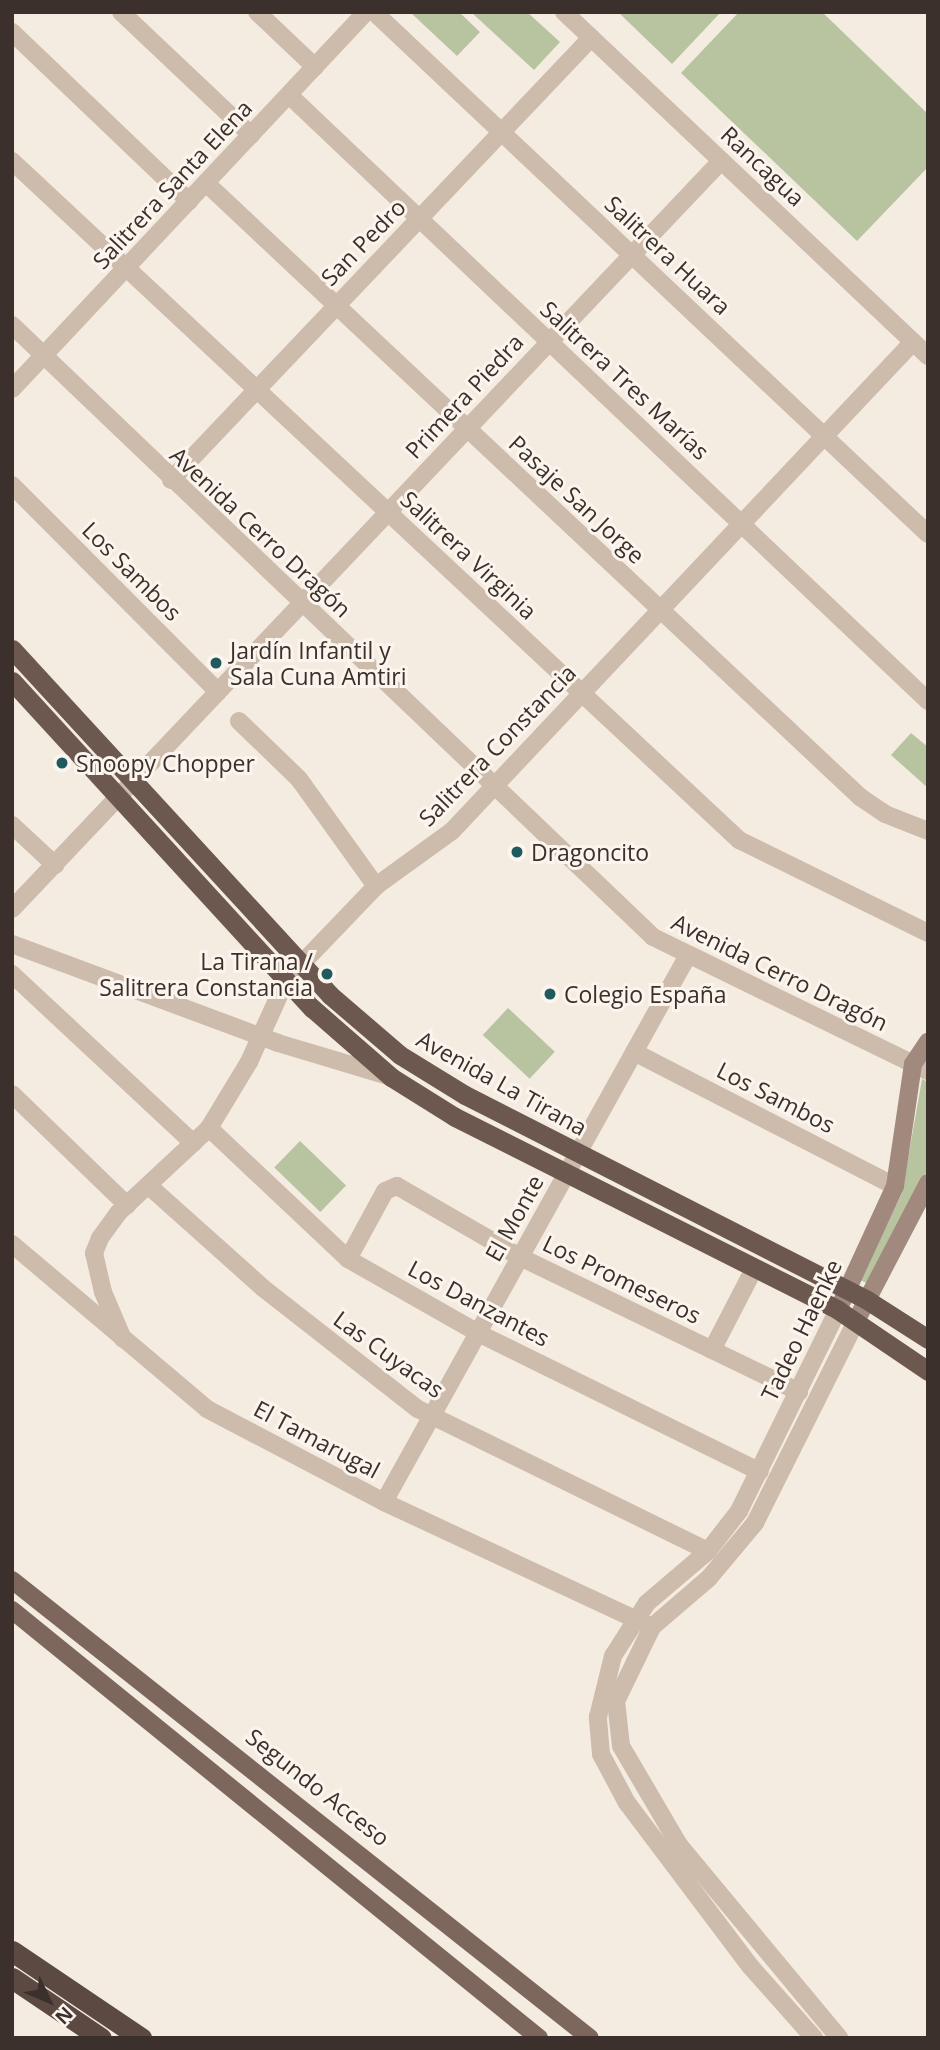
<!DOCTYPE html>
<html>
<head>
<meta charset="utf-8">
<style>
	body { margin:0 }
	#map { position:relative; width:940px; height:2050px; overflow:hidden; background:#f4ebe1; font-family:"Open Sans",sans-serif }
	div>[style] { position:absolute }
	.green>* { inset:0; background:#b8c4a0; transform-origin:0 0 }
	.minor>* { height:18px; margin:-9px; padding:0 9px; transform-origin:9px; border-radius:9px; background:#cdbbac }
	.tertiary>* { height:18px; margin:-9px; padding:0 9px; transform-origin:9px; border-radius:9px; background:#cdbbac }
	.secondary>* { height:18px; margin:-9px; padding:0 9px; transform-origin:9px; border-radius:9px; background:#a18a7d }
	.primary>* { height:18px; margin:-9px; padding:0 9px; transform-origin:9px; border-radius:9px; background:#7d675c }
	.trunk>* { height:19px; margin:-9.5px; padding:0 9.5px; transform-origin:9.5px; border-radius:9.5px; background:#6c584f }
	.motorway>* { height:21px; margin:-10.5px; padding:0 10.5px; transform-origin:10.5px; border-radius:10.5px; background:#5c4a42 }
	.dots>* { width:19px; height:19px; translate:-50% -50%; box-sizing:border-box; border:4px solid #fbf5ee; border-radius:50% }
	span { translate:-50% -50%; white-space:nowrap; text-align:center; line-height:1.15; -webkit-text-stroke:6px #fbf5ee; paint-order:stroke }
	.street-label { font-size:23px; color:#3b302b }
	.poi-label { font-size:23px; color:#3b302b }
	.left { translate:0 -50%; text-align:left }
	.right { translate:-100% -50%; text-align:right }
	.frame { position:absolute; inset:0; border:14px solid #3b302b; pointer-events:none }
	.north { position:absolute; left:14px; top:1966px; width:70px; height:70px; -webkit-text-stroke:5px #fbf5ee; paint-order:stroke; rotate:134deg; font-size:19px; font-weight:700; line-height:28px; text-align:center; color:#3b302b }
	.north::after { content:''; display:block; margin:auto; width:24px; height:32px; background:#3b302b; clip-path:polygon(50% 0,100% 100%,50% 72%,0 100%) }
</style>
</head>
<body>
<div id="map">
	<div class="green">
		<div style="clip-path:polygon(410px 12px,459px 12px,480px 32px,457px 56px)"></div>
		<div style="clip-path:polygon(471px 12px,527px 12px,560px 42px,534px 70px)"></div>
		<div style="clip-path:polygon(618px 12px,721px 12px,672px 64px)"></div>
		<div style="clip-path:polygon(739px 12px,822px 12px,928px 114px,928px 167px,857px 241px,681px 73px)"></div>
		<div style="clip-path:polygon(911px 733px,928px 747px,928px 788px,891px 755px)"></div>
		<div style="left:508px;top:1008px;width:64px;height:37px;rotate:43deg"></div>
		<div style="clip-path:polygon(922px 1079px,928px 1082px,928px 1169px,869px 1284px,860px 1280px,902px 1193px)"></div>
		<div style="left:300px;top:1141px;width:64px;height:37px;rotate:44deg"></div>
	</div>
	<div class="minor">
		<div style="left:121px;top:12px;width:179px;rotate:43.4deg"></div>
		<div style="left:257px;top:12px;width:80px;rotate:43.5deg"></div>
		<div style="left:374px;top:12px;width:761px;rotate:43.3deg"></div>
		<div style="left:564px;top:12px;width:501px;rotate:43.38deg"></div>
		<div style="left:12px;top:32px;width:245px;rotate:43.7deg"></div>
		<div style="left:289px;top:95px;width:881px;rotate:43.48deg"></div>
		<div style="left:12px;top:161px;width:995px;rotate:43.04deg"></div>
		<div style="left:739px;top:840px;width:211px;rotate:26.2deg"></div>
		<div style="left:206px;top:183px;width:897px;rotate:43.19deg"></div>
		<div style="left:860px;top:797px;width:30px;rotate:34deg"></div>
		<div style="left:885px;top:814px;width:46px;rotate:21.6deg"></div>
		<div style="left:12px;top:389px;width:517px;rotate:-46.8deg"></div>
		<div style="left:171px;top:480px;width:610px;rotate:-46.46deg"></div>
		<div style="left:12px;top:485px;width:292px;rotate:45.1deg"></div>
		<div style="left:239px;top:721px;width:83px;rotate:44deg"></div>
		<div style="left:299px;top:779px;width:132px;rotate:54.3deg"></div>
		<div style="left:12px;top:825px;width:59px;rotate:42.9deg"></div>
		<div style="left:12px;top:909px;width:1031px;rotate:-46.53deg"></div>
		<div style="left:12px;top:974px;width:248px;rotate:43deg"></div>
		<div style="left:634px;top:1052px;width:293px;rotate:27.2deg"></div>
		<div style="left:12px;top:1094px;width:160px;rotate:44deg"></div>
		<div style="left:209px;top:1128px;width:191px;rotate:43.3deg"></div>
		<div style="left:348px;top:1259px;width:150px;rotate:29.6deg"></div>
		<div style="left:478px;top:1333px;width:314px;rotate:26.2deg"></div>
		<div style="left:149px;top:1186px;width:153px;rotate:41.8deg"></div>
		<div style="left:263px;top:1288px;width:197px;rotate:38deg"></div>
		<div style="left:418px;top:1409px;width:323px;rotate:26.1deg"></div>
		<div style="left:348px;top:1259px;width:77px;rotate:-61.4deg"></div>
		<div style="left:385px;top:1191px;width:13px;rotate:-23deg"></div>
		<div style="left:397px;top:1186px;width:142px;rotate:30deg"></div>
		<div style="left:520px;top:1257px;width:310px;rotate:25.8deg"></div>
		<div style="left:123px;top:1339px;width:51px;rotate:-113.1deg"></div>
		<div style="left:103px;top:1292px;width:40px;rotate:-103deg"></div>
		<div style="left:94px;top:1253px;width:16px;rotate:-68deg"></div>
		<div style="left:100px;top:1238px;width:31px;rotate:-54deg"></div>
		<div style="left:118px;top:1213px;width:125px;rotate:-43deg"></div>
		<div style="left:209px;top:1128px;width:77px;rotate:-58.8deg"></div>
		<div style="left:249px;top:1062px;width:90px;rotate:-65.7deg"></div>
		<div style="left:286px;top:980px;width:130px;rotate:-46.2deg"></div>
		<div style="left:376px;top:886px;width:94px;rotate:-35.9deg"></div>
		<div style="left:452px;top:831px;width:672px;rotate:-46.69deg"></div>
		<div style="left:712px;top:1350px;width:91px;rotate:-62.6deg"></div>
		<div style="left:384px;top:1502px;width:624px;rotate:-60.93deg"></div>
	</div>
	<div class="tertiary">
		<div style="left:12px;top:325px;width:886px;rotate:43.67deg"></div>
		<div style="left:653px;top:937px;width:306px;rotate:26deg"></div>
		<div style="left:12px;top:944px;width:284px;rotate:20.4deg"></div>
		<div style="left:278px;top:1043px;width:118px;rotate:16.7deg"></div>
		<div style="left:12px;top:1244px;width:255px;rotate:40.2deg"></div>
		<div style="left:207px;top:1409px;width:200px;rotate:27.7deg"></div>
		<div style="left:384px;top:1502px;width:296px;rotate:25deg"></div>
		<div style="left:652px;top:1627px;width:75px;rotate:-40.7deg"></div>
		<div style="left:709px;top:1578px;width:72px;rotate:-50.1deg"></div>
		<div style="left:755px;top:1523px;width:226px;rotate:-63.4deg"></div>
		<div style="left:652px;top:1627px;width:82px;rotate:115.9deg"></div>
		<div style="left:616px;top:1701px;width:45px;rotate:83.7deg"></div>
		<div style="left:621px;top:1746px;width:115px;rotate:59.6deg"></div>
		<div style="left:679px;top:1845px;width:251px;rotate:50.3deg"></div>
		<div style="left:814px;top:2038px;width:96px;rotate:-131.6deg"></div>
		<div style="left:750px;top:1966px;width:204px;rotate:-127deg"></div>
		<div style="left:627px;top:1803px;width:55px;rotate:-118deg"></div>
		<div style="left:601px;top:1754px;width:37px;rotate:-95deg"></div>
		<div style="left:598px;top:1717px;width:63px;rotate:-76.2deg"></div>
		<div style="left:613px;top:1656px;width:63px;rotate:-57.3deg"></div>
		<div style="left:647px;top:1603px;width:80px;rotate:-40.4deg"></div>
		<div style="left:708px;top:1551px;width:51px;rotate:-52.2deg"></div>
		<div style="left:739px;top:1511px;width:224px;rotate:-63.8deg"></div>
	</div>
	<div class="secondary">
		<div style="left:838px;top:1310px;width:136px;rotate:-65.3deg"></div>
		<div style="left:895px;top:1186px;width:123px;rotate:-81.6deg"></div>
		<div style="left:913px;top:1064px;width:27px;rotate:-56deg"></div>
		<div style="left:856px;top:1321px;width:156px;rotate:-62.4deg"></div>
	</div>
	<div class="primary">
		<div style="left:12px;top:1580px;width:737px;rotate:38.39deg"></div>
		<div style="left:12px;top:1610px;width:679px;rotate:39.08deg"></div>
	</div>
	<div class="trunk">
		<div style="left:12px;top:649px;width:470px;rotate:47.4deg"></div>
		<div style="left:330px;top:995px;width:92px;rotate:40.6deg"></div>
		<div style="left:400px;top:1055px;width:76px;rotate:31.6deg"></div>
		<div style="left:465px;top:1095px;width:451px;rotate:27deg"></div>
		<div style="left:867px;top:1300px;width:72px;rotate:32.6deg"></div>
		<div style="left:12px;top:681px;width:444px;rotate:47.5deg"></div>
		<div style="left:312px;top:1008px;width:105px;rotate:41.1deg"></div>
		<div style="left:391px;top:1077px;width:75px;rotate:32deg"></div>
		<div style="left:455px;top:1117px;width:429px;rotate:26.7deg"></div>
		<div style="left:838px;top:1310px;width:109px;rotate:34.1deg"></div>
	</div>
	<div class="motorway">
		<div style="left:12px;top:1951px;width:156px;rotate:34deg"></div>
		<div style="left:12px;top:1978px;width:107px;rotate:34deg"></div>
	</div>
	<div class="dots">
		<div style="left:216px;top:663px;background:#1f5a5e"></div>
		<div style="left:62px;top:763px;background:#1f5a5e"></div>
		<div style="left:517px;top:852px;background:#1f5a5e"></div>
		<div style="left:327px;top:974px;background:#1f5a5e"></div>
		<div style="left:550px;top:994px;background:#1f5a5e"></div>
	</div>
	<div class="street-label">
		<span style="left:763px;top:166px;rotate:43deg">Rancagua</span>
		<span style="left:172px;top:184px;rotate:-47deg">Salitrera Santa Elena</span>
		<span style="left:363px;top:242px;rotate:-46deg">San Pedro</span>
		<span style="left:668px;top:255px;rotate:43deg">Salitrera Huara</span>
		<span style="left:625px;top:380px;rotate:43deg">Salitrera Tres Marías</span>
		<span style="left:464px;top:396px;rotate:-47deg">Primera Piedra</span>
		<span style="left:577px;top:499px;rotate:43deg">Pasaje San Jorge</span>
		<span style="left:261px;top:532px;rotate:43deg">Avenida Cerro Dragón</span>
		<span style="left:469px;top:555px;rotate:43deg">Salitrera Virginia</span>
		<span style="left:132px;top:571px;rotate:45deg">Los Sambos</span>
		<span style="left:497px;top:745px;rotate:-46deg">Salitrera Constancia</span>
		<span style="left:780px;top:972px;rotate:26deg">Avenida Cerro Dragón</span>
		<span style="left:502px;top:1083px;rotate:29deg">Avenida La Tirana</span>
		<span style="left:776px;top:1097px;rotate:27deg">Los Sambos</span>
		<span style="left:514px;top:1218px;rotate:-61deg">El Monte</span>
		<span style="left:622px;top:1279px;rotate:26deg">Los Promeseros</span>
		<span style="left:479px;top:1303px;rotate:28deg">Los Danzantes</span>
		<span style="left:801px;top:1330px;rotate:-64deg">Tadeo Haenke</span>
		<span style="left:389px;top:1354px;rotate:36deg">Las Cuyacas</span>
		<span style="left:317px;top:1439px;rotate:28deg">El Tamarugal</span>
		<span style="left:318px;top:1787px;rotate:38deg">Segundo Acceso</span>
	</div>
	<div class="poi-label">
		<span class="left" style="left:230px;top:663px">Jardín Infantil y<br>Sala Cuna Amtiri</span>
		<span class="left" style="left:76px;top:763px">Snoopy Chopper</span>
		<span class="left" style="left:531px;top:852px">Dragoncito</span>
		<span class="right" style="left:313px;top:974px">La Tirana /<br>Salitrera Constancia</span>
		<span class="left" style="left:564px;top:994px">Colegio España</span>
	</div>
	<div class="frame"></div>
	<div class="north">N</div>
</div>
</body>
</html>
